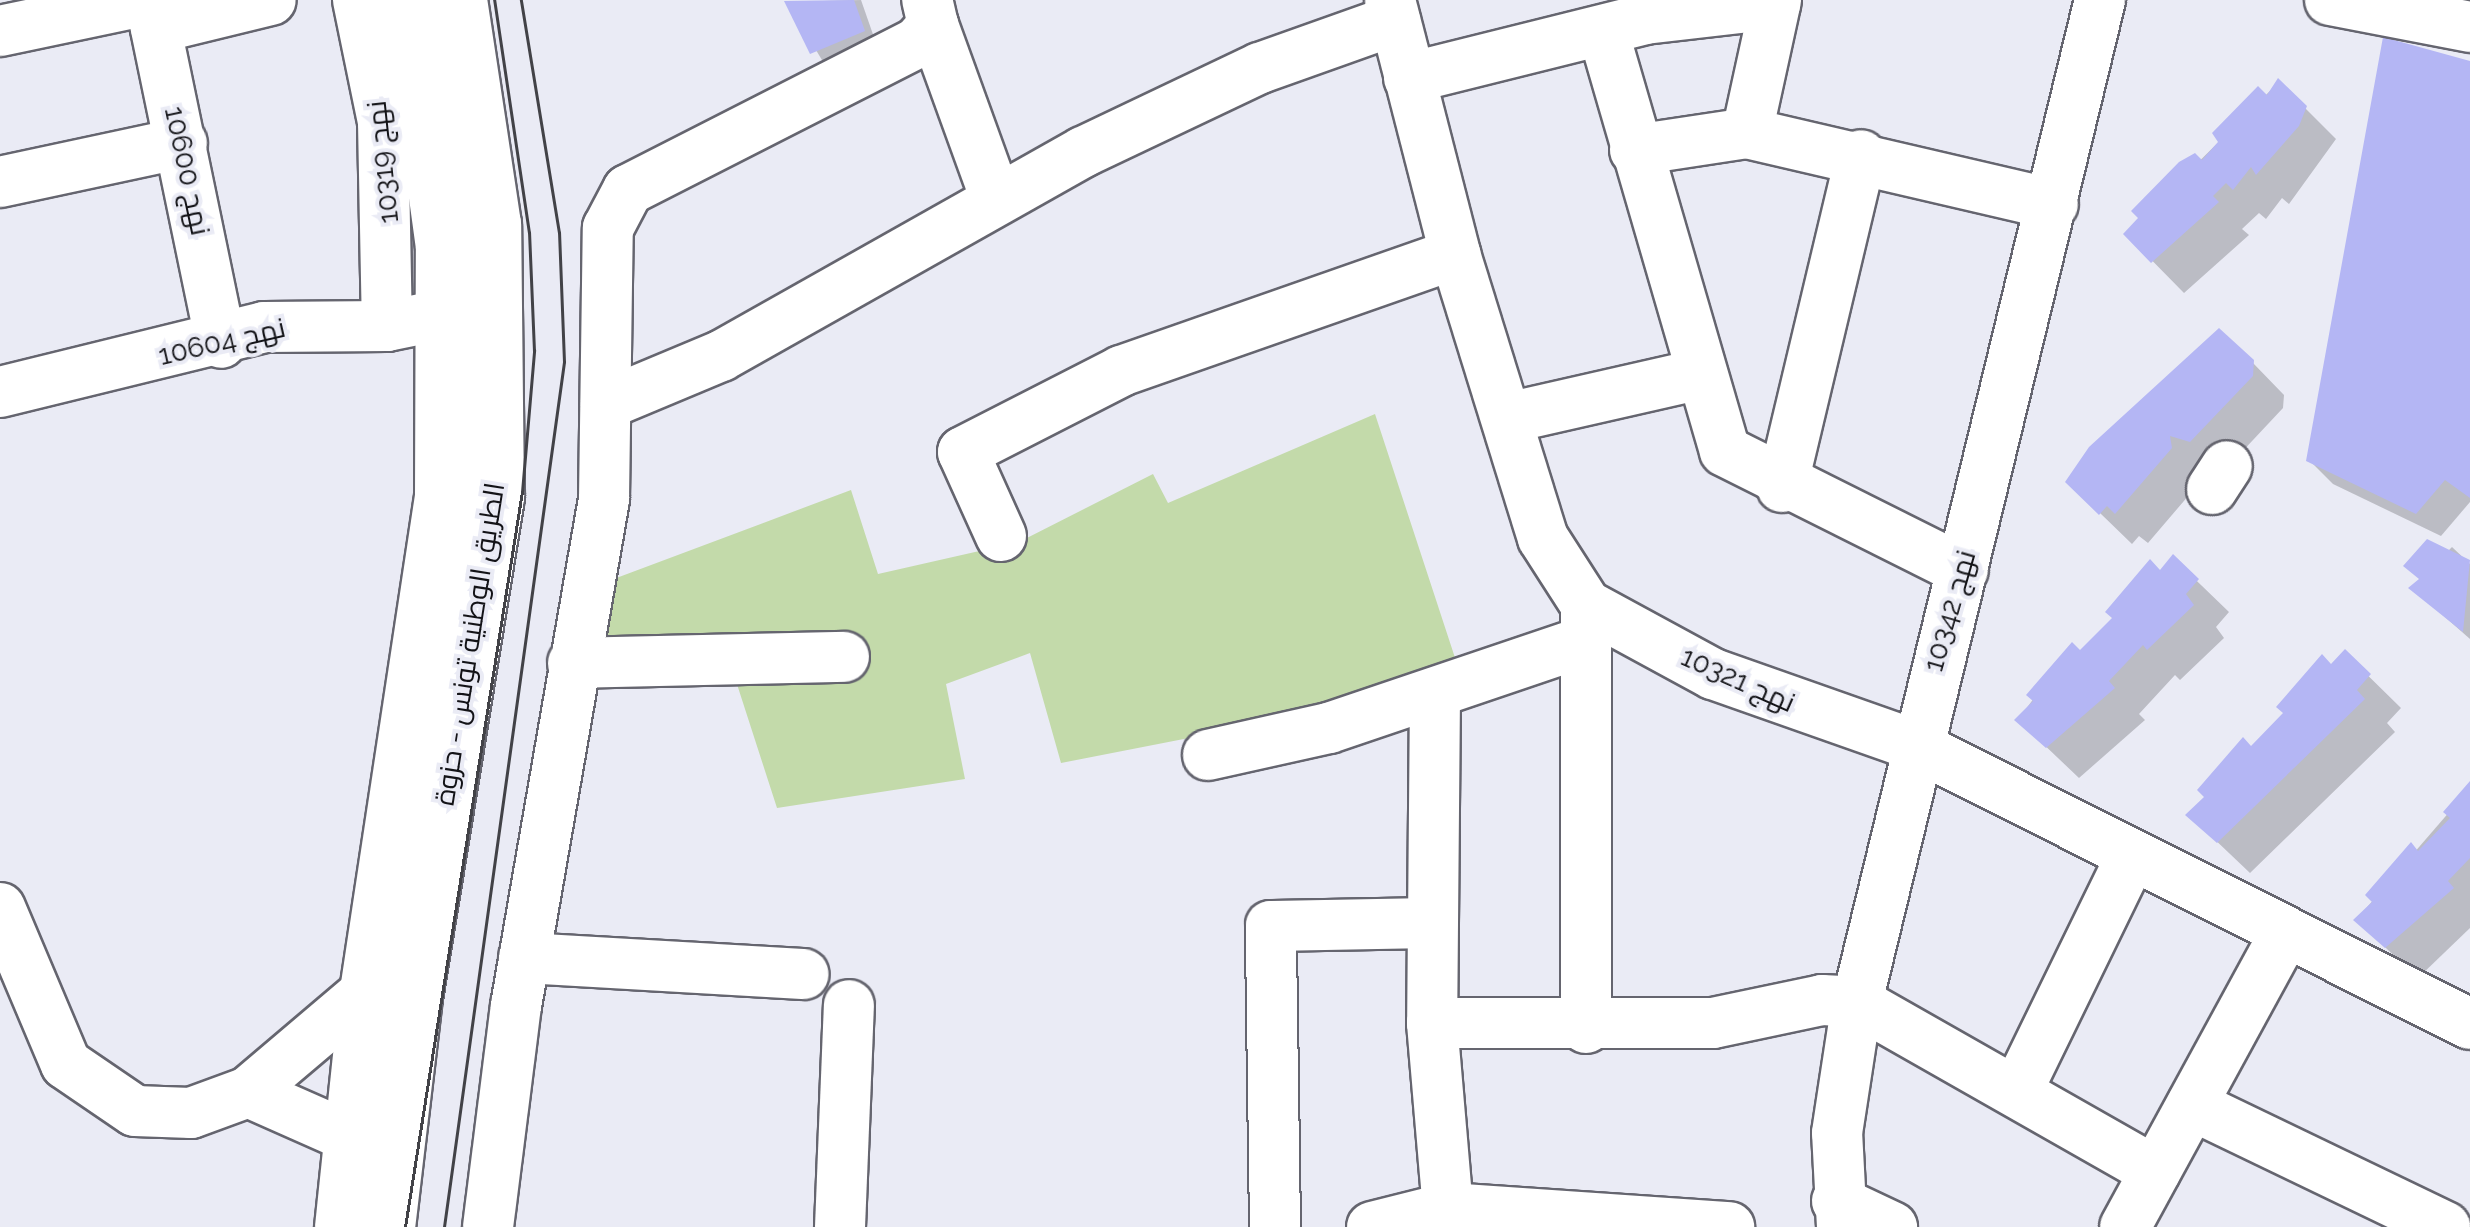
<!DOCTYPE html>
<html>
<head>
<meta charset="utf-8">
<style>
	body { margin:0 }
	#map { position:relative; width:2470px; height:1227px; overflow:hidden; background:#eaebf5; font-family:Raleway,Cairo,sans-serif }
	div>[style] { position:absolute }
	.green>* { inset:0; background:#c3daaa }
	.shadow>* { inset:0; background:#0003 }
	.building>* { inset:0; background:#b4b6f4 }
	.roads { filter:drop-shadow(2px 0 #65656f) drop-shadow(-2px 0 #65656f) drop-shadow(0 2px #65656f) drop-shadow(0 -2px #65656f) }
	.minor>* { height:50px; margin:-25px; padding:0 25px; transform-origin:25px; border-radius:25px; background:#fff }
	.highway>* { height:55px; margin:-27.5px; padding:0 27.5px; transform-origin:27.5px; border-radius:27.5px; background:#fff }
	.tram>* { height:2.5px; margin:-1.25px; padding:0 1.25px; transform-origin:1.25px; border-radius:1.25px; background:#424247 }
	span { translate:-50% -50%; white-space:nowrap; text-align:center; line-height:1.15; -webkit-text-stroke:8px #eaebf5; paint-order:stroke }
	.street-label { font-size:28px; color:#131317 }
</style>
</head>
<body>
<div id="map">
	<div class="green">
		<div style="clip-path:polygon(1375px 414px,1460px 673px,1322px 712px,1061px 763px,1030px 653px,946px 684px,965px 779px,777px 808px,734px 675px,591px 683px,611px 580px,851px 490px,878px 574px,1019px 542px,1153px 474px,1168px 503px)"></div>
	</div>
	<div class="shadow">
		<div style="clip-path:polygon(861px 0,876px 43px,825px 65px,787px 2px)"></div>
		<div style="clip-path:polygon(2470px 64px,2470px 502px,2441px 536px,2333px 484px,2309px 460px)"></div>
		<div style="clip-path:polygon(2279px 82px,2336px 139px,2289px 204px,2282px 198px,2266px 219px,2259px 213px,2242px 229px,2249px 235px,2184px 293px,2126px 234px)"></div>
		<div style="clip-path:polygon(2252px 362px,2284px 395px,2283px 408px,2223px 472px,2193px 472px,2201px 481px,2148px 543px,2139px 536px,2132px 544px,2068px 482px)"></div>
		<div style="clip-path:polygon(2452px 547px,2470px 564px,2470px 639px,2412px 588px)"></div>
		<div style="clip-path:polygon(2173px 558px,2229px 612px,2216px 627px,2224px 638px,2180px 680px,2175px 675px,2139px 714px,2145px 720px,2079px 778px,2018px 720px,2072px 646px,2080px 654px)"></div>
		<div style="clip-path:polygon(2345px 653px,2401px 708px,2387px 723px,2395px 732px,2250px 873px,2189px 815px)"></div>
		<div style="clip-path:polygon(2470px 788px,2470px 928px,2418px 978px,2356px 920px)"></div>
	</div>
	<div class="building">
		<div style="clip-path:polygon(854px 0,865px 31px,810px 54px,784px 1px)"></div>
		<div style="clip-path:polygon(2383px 37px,2470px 61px,2470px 498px,2445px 480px,2416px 514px,2306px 461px)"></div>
		<div style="clip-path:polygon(2278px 78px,2307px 106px,2299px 126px,2256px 175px,2251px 167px,2233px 190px,2226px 183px,2213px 196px,2219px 202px,2151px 263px,2123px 234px,2138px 218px,2131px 211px,2179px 162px,2195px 153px,2202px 160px,2218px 142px,2212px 133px,2258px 86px,2267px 95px)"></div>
		<div style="clip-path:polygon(2219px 328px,2254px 360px,2253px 376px,2190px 442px,2170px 436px,2172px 448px,2115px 514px,2107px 506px,2099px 515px,2065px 482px,2089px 447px)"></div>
		<div style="clip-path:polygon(2427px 539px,2470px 560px,2463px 632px,2408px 588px,2419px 579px,2403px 566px)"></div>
		<div style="clip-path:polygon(2173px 554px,2199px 579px,2186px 594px,2194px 605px,2147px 650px,2143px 645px,2109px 681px,2115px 688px,2046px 748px,2014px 720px,2033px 701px,2026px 695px,2072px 642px,2080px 650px,2112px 618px,2105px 612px,2150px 559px,2160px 570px)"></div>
		<div style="clip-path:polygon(2345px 649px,2371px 674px,2357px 690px,2365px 699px,2217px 843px,2185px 815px,2204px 797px,2197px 790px,2243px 737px,2251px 746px,2283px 713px,2276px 707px,2322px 654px,2331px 664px)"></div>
		<div style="clip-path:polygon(2470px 781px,2470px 858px,2448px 881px,2454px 888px,2385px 948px,2353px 920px,2372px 902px,2365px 895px,2411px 842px,2418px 851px,2450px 818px,2443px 812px)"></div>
	</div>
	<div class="roads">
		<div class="minor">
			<div style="left:150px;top:0;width:350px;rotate:78.3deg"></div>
			<div style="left:358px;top:0;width:125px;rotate:78.4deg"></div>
			<div style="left:383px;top:122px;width:204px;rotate:88.9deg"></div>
			<div style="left:1390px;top:0;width:262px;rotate:75.6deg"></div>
			<div style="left:1455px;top:254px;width:297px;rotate:72.8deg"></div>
			<div style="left:1543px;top:538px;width:80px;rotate:57.3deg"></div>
			<div style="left:1586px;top:605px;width:145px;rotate:28.5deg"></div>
			<div style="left:1713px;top:674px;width:211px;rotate:19.4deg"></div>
			<div style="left:1912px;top:744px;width:624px;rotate:26.65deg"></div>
			<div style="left:2330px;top:0;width:143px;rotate:10.9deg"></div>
			<div style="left:933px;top:25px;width:185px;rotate:70.1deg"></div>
			<div style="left:156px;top:28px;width:118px;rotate:-13.7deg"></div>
			<div style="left:0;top:31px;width:150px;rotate:-11.9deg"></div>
			<div style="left:1603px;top:31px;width:437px;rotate:73.8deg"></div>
			<div style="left:1725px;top:451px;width:266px;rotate:26.6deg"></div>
			<div style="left:1409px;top:78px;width:243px;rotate:-14deg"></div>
			<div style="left:1645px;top:19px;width:131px;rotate:-6.6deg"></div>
			<div style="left:1747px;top:133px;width:136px;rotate:-77.7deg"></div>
			<div style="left:1635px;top:150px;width:113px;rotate:-8.6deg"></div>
			<div style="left:1747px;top:133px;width:314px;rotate:13.1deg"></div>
			<div style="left:0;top:182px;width:186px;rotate:-12.1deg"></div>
			<div style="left:0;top:392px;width:272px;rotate:-13.8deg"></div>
			<div style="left:264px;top:327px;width:123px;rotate:-0.5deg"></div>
			<div style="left:387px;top:326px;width:60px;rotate:-11.5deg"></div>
			<div style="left:606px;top:404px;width:125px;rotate:-22.7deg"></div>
			<div style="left:721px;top:356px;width:416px;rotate:-29.4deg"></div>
			<div style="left:1083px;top:152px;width:196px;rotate:-25.4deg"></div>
			<div style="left:1260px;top:68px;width:143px;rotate:-19.6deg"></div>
			<div style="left:1507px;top:418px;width:198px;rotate:-12.8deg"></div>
			<div style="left:1782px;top:487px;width:341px;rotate:-76.6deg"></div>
			<div style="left:2212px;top:489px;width:27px;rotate:-57deg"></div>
			<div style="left:1001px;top:536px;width:92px;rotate:-114.3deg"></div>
			<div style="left:963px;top:452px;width:178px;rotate:-27.1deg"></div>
			<div style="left:1121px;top:371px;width:354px;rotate:-19.3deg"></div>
			<div style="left:1586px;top:641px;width:387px;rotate:90deg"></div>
			<div style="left:573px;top:663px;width:271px;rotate:-1.3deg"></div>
			<div style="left:1435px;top:694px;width:329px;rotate:90.5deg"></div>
			<div style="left:1432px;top:1023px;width:186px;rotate:85.1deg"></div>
			<div style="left:1208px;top:755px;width:124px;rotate:-12.6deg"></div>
			<div style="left:1329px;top:728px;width:271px;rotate:-18.7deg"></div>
			<div style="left:1586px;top:641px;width:36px;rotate:-90deg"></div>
			<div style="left:0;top:908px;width:169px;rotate:67.1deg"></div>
			<div style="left:66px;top:1064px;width:83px;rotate:34.3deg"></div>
			<div style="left:135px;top:1111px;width:56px;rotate:2deg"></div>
			<div style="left:191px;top:1113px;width:61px;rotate:-20.2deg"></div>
			<div style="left:248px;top:1092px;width:156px;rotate:-40.3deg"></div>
			<div style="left:524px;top:958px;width:280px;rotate:3.3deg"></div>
			<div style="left:1432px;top:1023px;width:281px"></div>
			<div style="left:1713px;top:1023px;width:111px;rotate:-11.9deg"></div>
			<div style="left:1822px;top:1000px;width:35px;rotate:3deg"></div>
			<div style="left:1857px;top:1002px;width:343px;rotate:29.6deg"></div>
			<div style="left:2017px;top:1091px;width:256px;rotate:-64deg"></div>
			<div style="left:248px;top:1092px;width:111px;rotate:23.8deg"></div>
			<div style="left:2192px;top:1105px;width:281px;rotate:25.7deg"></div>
			<div style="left:1837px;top:1201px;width:61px;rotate:25.3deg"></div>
			<div style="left:488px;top:1227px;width:223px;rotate:-82.8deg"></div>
			<div style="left:516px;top:1006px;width:515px;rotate:-80.15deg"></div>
			<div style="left:604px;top:499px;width:271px;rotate:-89.2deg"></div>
			<div style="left:608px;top:228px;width:43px;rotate:-62.2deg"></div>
			<div style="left:628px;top:190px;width:326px;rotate:-27deg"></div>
			<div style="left:918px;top:42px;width:23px;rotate:-49deg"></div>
			<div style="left:933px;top:25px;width:26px;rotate:-103deg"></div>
			<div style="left:840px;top:1227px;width:222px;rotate:-87.7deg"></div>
			<div style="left:1275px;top:1227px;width:301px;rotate:-90.8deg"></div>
			<div style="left:1271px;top:926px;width:160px;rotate:-1.1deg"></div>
			<div style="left:1372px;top:1227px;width:78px;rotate:-14deg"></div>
			<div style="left:1448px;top:1208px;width:282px;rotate:3.9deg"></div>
			<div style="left:1842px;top:1227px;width:94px;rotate:-93deg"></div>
			<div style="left:1837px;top:1133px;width:133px;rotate:-81.3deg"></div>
			<div style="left:1857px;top:1002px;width:1031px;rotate:-76.37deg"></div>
			<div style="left:2125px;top:1227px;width:335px;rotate:-61.4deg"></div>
		</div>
		<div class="highway">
			<div style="left:342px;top:1227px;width:237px;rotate:-84deg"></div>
			<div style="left:367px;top:991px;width:501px;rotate:-81.38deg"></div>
			<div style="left:442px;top:496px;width:249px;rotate:-89.8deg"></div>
			<div style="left:443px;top:247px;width:249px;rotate:-97.8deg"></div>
			<div style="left:387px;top:1227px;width:232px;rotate:-83.3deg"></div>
			<div style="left:414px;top:997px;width:507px;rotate:-80.69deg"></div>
			<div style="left:496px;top:497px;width:273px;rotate:-90.6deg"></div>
			<div style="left:493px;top:224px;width:227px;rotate:-98.6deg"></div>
		</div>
	</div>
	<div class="tram">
		<div style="left:405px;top:1227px;width:744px;rotate:-80.96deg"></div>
		<div style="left:522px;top:492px;width:142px;rotate:-85.1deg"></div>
		<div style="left:534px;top:351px;width:118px;rotate:-92.4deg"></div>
		<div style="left:529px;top:233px;width:236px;rotate:-98.5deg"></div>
		<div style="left:444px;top:1227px;width:873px;rotate:-82.1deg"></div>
		<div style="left:564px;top:362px;width:129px;rotate:-92.2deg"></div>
		<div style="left:559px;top:233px;width:236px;rotate:-99.3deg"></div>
	</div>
	<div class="street-label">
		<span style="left:383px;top:162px;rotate:-96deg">نهج 10319</span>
		<span style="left:187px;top:171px;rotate:78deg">نهج 10600</span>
		<span style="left:222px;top:342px;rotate:-13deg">نهج 10604</span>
		<span style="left:1950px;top:611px;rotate:-74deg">نهج 10342</span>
		<span style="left:470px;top:644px;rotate:-81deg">الطريق الوطنية تونس - حزوة</span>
		<span style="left:1738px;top:680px;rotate:24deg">نهج 10321</span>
	</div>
</div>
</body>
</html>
